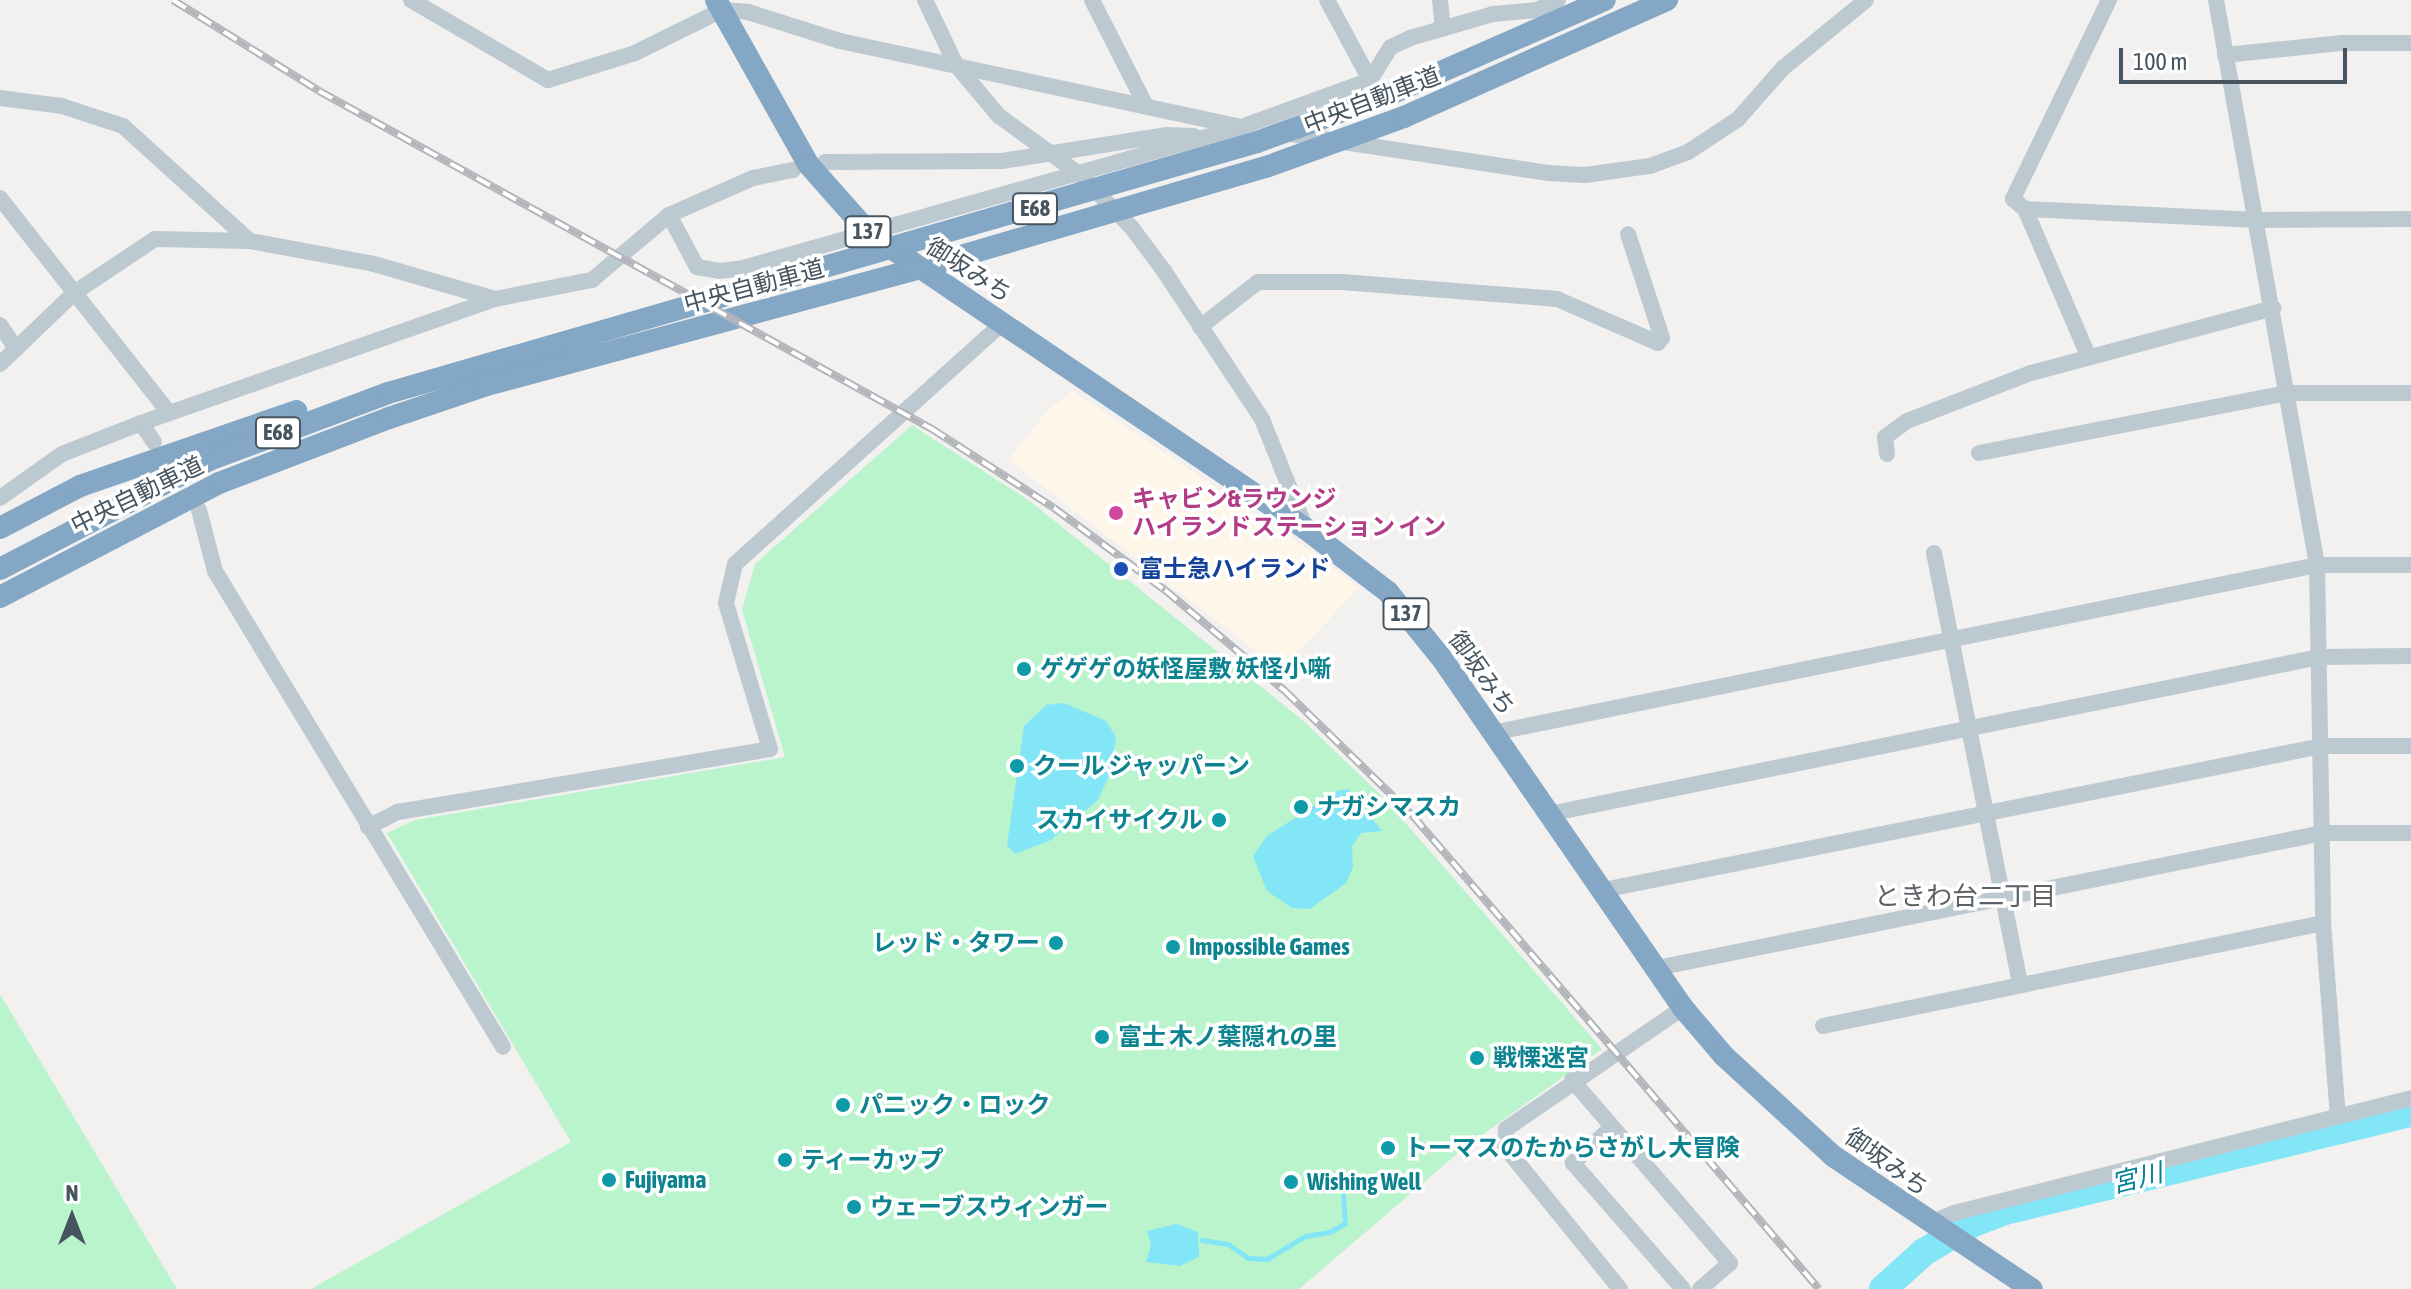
<!DOCTYPE html>
<html>
<head>
<meta charset="utf-8">
<style>
	body { margin:0 }
	#map { position:relative; width:2411px; height:1289px; overflow:hidden; background:#f3f0f0; font-family:"Asap Condensed","Noto Sans JP",sans-serif }
	div>[style] { position:absolute }
	.commercial>* { inset:0; background:#fef6e9 }
	.green>* { inset:0; background:#baf4cd }
	.water>* { inset:0; background:#83e6f6 }
	.stream>* { height:5px; margin:-2.5px; padding:0 2.5px; transform-origin:2.5px; border-radius:2.5px; background:#83e6f6 }
	.river>* { height:28px; margin:-14px; padding:0 14px; transform-origin:14px; border-radius:14px; background:#83e6f6 }
	.minor>* { height:16px; margin:-8px; padding:0 8px; transform-origin:8px; border-radius:8px; background:#bcc9d1 }
	.highway>* { height:22px; margin:-11px; padding:0 11px; transform-origin:11px; border-radius:11px; background:#83a7c4 }
	.rail>* { height:8px; margin-top:-4px; transform-origin:0; background:repeating-linear-gradient(90deg,#fff 0 15px,#b2b6bb 0 30px); box-sizing:border-box; border-block:2px solid #b2b6bb }
	.dots>* { width:22px; height:22px; translate:-50% -50%; box-sizing:border-box; border:4px solid #fff; border-radius:50% }
	span { translate:-50% -50%; white-space:nowrap; text-align:center; line-height:1.15; -webkit-text-stroke:7px #fff; paint-order:stroke }
	.shield-label span { padding:2px 6px; background:#fff; border:2px solid; border-radius:6px; -webkit-text-stroke-width:0 }
	.shield-label { font-size:22px; color:#465560; font-weight:700 }
	.street-label { font-size:24px; color:#465560 }
	.hotel-label { font-size:24px; color:#b23c85; font-weight:700 }
	.left { translate:0 -50%; text-align:left }
	.transit-label { font-size:24px; color:#164399; font-weight:700 }
	.culture-label { font-size:24px; color:#0d838f; font-weight:700 }
	.right { translate:-100% -50%; text-align:right }
	.neighbourhood-label { font-size:26px; color:#5c6166 }
	.water-label { font-size:26px; color:#038297; font-style:italic }
	.north { position:absolute; left:32px; top:1177px; width:80px; height:80px; -webkit-text-stroke:6px #fff; paint-order:stroke; rotate:0deg; font-size:22px; font-weight:700; line-height:32px; text-align:center; color:#465560 }
	.north::after { content:''; display:block; margin:auto; width:28px; height:36px; background:#465560; clip-path:polygon(50% 0,100% 100%,50% 72%,0 100%) }
	.scale { position:absolute; left:2119px; top:48px; width:228px; height:36px; box-sizing:border-box; border:4px solid #465560; border-top:0; padding-left:10px; font-size:24px; line-height:28px; white-space:nowrap; color:#465560; -webkit-text-stroke:6px #fff; paint-order:stroke }
</style>
</head>
<body>
<div id="map">
	<div class="commercial">
		<div style="clip-path:polygon(1072px 391px,1329px 563px,1359px 588px,1280px 670px,1009px 460px,1046px 412px)"></div>
	</div>
	<div class="green">
		<div style="clip-path:polygon(912px 425px,1031px 502px,1300px 718px,1383px 797px,1602px 1049px,1464px 1148px,1299px 1289px,311px 1289px,571px 1142px,387px 833px,415px 820px,785px 757px,742px 610px,755px 564px)"></div>
		<div style="clip-path:polygon(0 994px,177px 1289px,0 1289px)"></div>
	</div>
	<div class="water">
		<div style="clip-path:polygon(1064px 703px,1106px 721px,1116px 737px,1109px 776px,1098px 800px,1051px 840px,1015px 854px,1007px 845px,1024px 726px,1046px 705px)"></div>
		<div style="clip-path:polygon(1348px 789px,1382px 831px,1361px 833px,1352px 846px,1353px 867px,1346px 883px,1310px 909px,1292px 908px,1267px 891px,1253px 856px,1267px 836px,1337px 791px)"></div>
		<div style="clip-path:polygon(1176px 1224px,1198px 1232px,1199px 1257px,1180px 1266px,1146px 1262px,1151px 1245px,1147px 1231px)"></div>
	</div>
	<div class="stream">
		<div style="left:1202px;top:1240px;width:26px;rotate:9deg"></div>
		<div style="left:1228px;top:1244px;width:24px;rotate:35deg"></div>
		<div style="left:1248px;top:1258px;width:19px;rotate:3deg"></div>
		<div style="left:1267px;top:1259px;width:44px;rotate:-31.2deg"></div>
		<div style="left:1305px;top:1236px;width:25px;rotate:-9deg"></div>
		<div style="left:1330px;top:1232px;width:17px;rotate:-31deg"></div>
		<div style="left:1345px;top:1223px;width:28px;rotate:-94deg"></div>
	</div>
	<div class="river">
		<div style="left:1883px;top:1289px;width:55px;rotate:-42.1deg"></div>
		<div style="left:1924px;top:1252px;width:55px;rotate:-30.8deg"></div>
		<div style="left:1971px;top:1224px;width:36px;rotate:-21deg"></div>
		<div style="left:2005px;top:1211px;width:418px;rotate:-13.6deg"></div>
	</div>
	<div class="minor">
		<div style="left:411px;top:0;width:159px;rotate:30.3deg"></div>
		<div style="left:548px;top:80px;width:91px;rotate:-17.2deg"></div>
		<div style="left:635px;top:53px;width:97px;rotate:-26.3deg"></div>
		<div style="left:722px;top:10px;width:26px;rotate:4deg"></div>
		<div style="left:748px;top:12px;width:96px;rotate:17.5deg"></div>
		<div style="left:840px;top:41px;width:406px;rotate:12.1deg"></div>
		<div style="left:925px;top:0;width:72px;rotate:64.5deg"></div>
		<div style="left:956px;top:65px;width:67px;rotate:49.9deg"></div>
		<div style="left:999px;top:116px;width:99px;rotate:35.9deg"></div>
		<div style="left:1079px;top:174px;width:76px;rotate:45.5deg"></div>
		<div style="left:1132px;top:228px;width:54px;rotate:53.3deg"></div>
		<div style="left:1164px;top:271px;width:178px;rotate:56.5deg"></div>
		<div style="left:1262px;top:419px;width:118px;rotate:68.2deg"></div>
		<div style="left:1092px;top:0;width:119px;rotate:63deg"></div>
		<div style="left:1327px;top:0;width:91px;rotate:61.7deg"></div>
		<div style="left:1440px;top:0;width:28px;rotate:84deg"></div>
		<div style="left:2109px;top:0;width:221px;rotate:115.8deg"></div>
		<div style="left:2013px;top:199px;width:16px;rotate:40deg"></div>
		<div style="left:2025px;top:209px;width:233px;rotate:2.7deg"></div>
		<div style="left:2258px;top:220px;width:153px;rotate:-0.4deg"></div>
		<div style="left:2216px;top:0;width:574px;rotate:79.86deg"></div>
		<div style="left:2317px;top:565px;width:358px;rotate:89deg"></div>
		<div style="left:2323px;top:923px;width:194px;rotate:85.6deg"></div>
		<div style="left:2225px;top:55px;width:118px;rotate:-5.9deg"></div>
		<div style="left:2342px;top:43px;width:69px"></div>
		<div style="left:0;top:98px;width:63px;rotate:7.4deg"></div>
		<div style="left:62px;top:106px;width:64px;rotate:18.2deg"></div>
		<div style="left:123px;top:126px;width:171px;rotate:42.2deg"></div>
		<div style="left:1284px;top:133px;width:267px;rotate:8.6deg"></div>
		<div style="left:1548px;top:173px;width:37px;rotate:3deg"></div>
		<div style="left:1585px;top:175px;width:66px;rotate:-7.9deg"></div>
		<div style="left:1650px;top:166px;width:40px;rotate:-20.2deg"></div>
		<div style="left:1688px;top:152px;width:60px;rotate:-33.4deg"></div>
		<div style="left:1738px;top:119px;width:68px;rotate:-48.6deg"></div>
		<div style="left:1783px;top:68px;width:107px;rotate:-39.3deg"></div>
		<div style="left:825px;top:162px;width:177px;rotate:-0.3deg"></div>
		<div style="left:1002px;top:161px;width:167px;rotate:-9deg"></div>
		<div style="left:1167px;top:135px;width:27px;rotate:2deg"></div>
		<div style="left:0;top:198px;width:273px;rotate:51.8deg"></div>
		<div style="left:2025px;top:209px;width:159px;rotate:66.7deg"></div>
		<div style="left:669px;top:215px;width:92px;rotate:-23.8deg"></div>
		<div style="left:753px;top:178px;width:41px;rotate:-11.3deg"></div>
		<div style="left:0;top:325px;width:29px;rotate:56deg"></div>
		<div style="left:1200px;top:327px;width:73px;rotate:-37.8deg"></div>
		<div style="left:1258px;top:282px;width:84px"></div>
		<div style="left:1342px;top:282px;width:216px;rotate:4.5deg"></div>
		<div style="left:1557px;top:299px;width:110px;rotate:23.5deg"></div>
		<div style="left:1658px;top:343px;width:6px;rotate:-51deg"></div>
		<div style="left:1662px;top:338px;width:109px;rotate:-108.1deg"></div>
		<div style="left:0;top:364px;width:103px;rotate:-43.8deg"></div>
		<div style="left:74px;top:293px;width:97px;rotate:-33.7deg"></div>
		<div style="left:155px;top:239px;width:95px;rotate:1.2deg"></div>
		<div style="left:250px;top:241px;width:126px;rotate:10.5deg"></div>
		<div style="left:374px;top:264px;width:126px;rotate:16.1deg"></div>
		<div style="left:495px;top:299px;width:99px;rotate:-11.1deg"></div>
		<div style="left:592px;top:280px;width:101px;rotate:-40.2deg"></div>
		<div style="left:669px;top:215px;width:59px;rotate:61.7deg"></div>
		<div style="left:697px;top:267px;width:22px;rotate:10deg"></div>
		<div style="left:719px;top:271px;width:24px;rotate:-7deg"></div>
		<div style="left:743px;top:268px;width:518px;rotate:-15.81deg"></div>
		<div style="left:1241px;top:127px;width:137px;rotate:-20deg"></div>
		<div style="left:1370px;top:80px;width:39px;rotate:-58deg"></div>
		<div style="left:1391px;top:47px;width:21px;rotate:-25deg"></div>
		<div style="left:1410px;top:38px;width:86px;rotate:-16.1deg"></div>
		<div style="left:1493px;top:14px;width:44px;rotate:-5.2deg"></div>
		<div style="left:1537px;top:10px;width:23px;rotate:-25deg"></div>
		<div style="left:141px;top:423px;width:23px;rotate:56deg"></div>
		<div style="left:1979px;top:453px;width:316px;rotate:-11deg"></div>
		<div style="left:2289px;top:393px;width:122px"></div>
		<div style="left:1887px;top:454px;width:17px;rotate:-97deg"></div>
		<div style="left:1885px;top:437px;width:27px;rotate:-36deg"></div>
		<div style="left:1907px;top:421px;width:133px;rotate:-21.2deg"></div>
		<div style="left:2031px;top:373px;width:251px;rotate:-15deg"></div>
		<div style="left:0;top:498px;width:76px;rotate:-35.4deg"></div>
		<div style="left:62px;top:454px;width:85px;rotate:-21.4deg"></div>
		<div style="left:141px;top:423px;width:375px;rotate:-19.3deg"></div>
		<div style="left:199px;top:510px;width:63px;rotate:75.3deg"></div>
		<div style="left:215px;top:571px;width:556px;rotate:58.82deg"></div>
		<div style="left:1934px;top:553px;width:440px;rotate:78.7deg"></div>
		<div style="left:1492px;top:733px;width:842px;rotate:-11.51deg"></div>
		<div style="left:2317px;top:565px;width:94px"></div>
		<div style="left:1549px;top:814px;width:786px;rotate:-11.52deg"></div>
		<div style="left:2319px;top:657px;width:92px;rotate:-0.6deg"></div>
		<div style="left:368px;top:827px;width:34px;rotate:-27deg"></div>
		<div style="left:398px;top:812px;width:377px;rotate:-9.6deg"></div>
		<div style="left:770px;top:749px;width:152px;rotate:-106.8deg"></div>
		<div style="left:726px;top:603px;width:40px;rotate:-77deg"></div>
		<div style="left:735px;top:564px;width:360px;rotate:-42deg"></div>
		<div style="left:1603px;top:890px;width:733px;rotate:-11.33deg"></div>
		<div style="left:2322px;top:746px;width:89px"></div>
		<div style="left:1657px;top:968px;width:680px;rotate:-11.46deg"></div>
		<div style="left:2323px;top:833px;width:88px"></div>
		<div style="left:1823px;top:1026px;width:510px;rotate:-11.64deg"></div>
		<div style="left:1572px;top:1080px;width:242px;rotate:49.2deg"></div>
		<div style="left:1730px;top:1263px;width:40px;rotate:139deg"></div>
		<div style="left:1611px;top:1128px;width:52px;rotate:137.4deg"></div>
		<div style="left:1573px;top:1163px;width:167px;rotate:48.9deg"></div>
		<div style="left:1929px;top:1224px;width:27px;rotate:-24deg"></div>
		<div style="left:1954px;top:1213px;width:471px;rotate:-14.1deg"></div>
		<div style="left:1620px;top:1289px;width:183px;rotate:-129deg"></div>
		<div style="left:1505px;top:1147px;width:18px;rotate:-87deg"></div>
		<div style="left:1506px;top:1129px;width:214px;rotate:-34.4deg"></div>
	</div>
	<div class="highway">
		<div style="left:716px;top:0;width:188px;rotate:60.7deg"></div>
		<div style="left:808px;top:164px;width:92px;rotate:48.5deg"></div>
		<div style="left:869px;top:233px;width:528px;rotate:34.11deg"></div>
		<div style="left:1306px;top:529px;width:103px;rotate:37.5deg"></div>
		<div style="left:1388px;top:592px;width:87px;rotate:51deg"></div>
		<div style="left:1443px;top:660px;width:423px;rotate:55.4deg"></div>
		<div style="left:1683px;top:1008px;width:63px;rotate:49.5deg"></div>
		<div style="left:1724px;top:1056px;width:148px;rotate:42.5deg"></div>
		<div style="left:1833px;top:1156px;width:239px;rotate:33.8deg"></div>
		<div style="left:0;top:528px;width:90px;rotate:-27.7deg"></div>
		<div style="left:80px;top:486px;width:229px;rotate:-19.1deg"></div>
		<div style="left:0;top:569px;width:236px;rotate:-27.5deg"></div>
		<div style="left:209px;top:460px;width:191px;rotate:-20.5deg"></div>
		<div style="left:388px;top:393px;width:905px;rotate:-16.11deg"></div>
		<div style="left:1257px;top:142px;width:147px;rotate:-19.9deg"></div>
		<div style="left:1395px;top:92px;width:229px;rotate:-23.7deg"></div>
		<div style="left:0;top:597px;width:247px;rotate:-27.5deg"></div>
		<div style="left:219px;top:483px;width:182px;rotate:-20.9deg"></div>
		<div style="left:389px;top:418px;width:103px;rotate:-18.6deg"></div>
		<div style="left:487px;top:385px;width:441px;rotate:-15.1deg"></div>
		<div style="left:913px;top:270px;width:368px;rotate:-16.3deg"></div>
		<div style="left:1266px;top:167px;width:147px;rotate:-19.9deg"></div>
		<div style="left:1404px;top:117px;width:288px;rotate:-24deg"></div>
	</div>
	<div class="rail">
		<div style="left:173px;top:0;width:172px;rotate:31.9deg"></div>
		<div style="left:319px;top:91px;width:700px;rotate:28.87deg"></div>
		<div style="left:932px;top:429px;width:145px;rotate:32.9deg"></div>
		<div style="left:1054px;top:508px;width:138px;rotate:36.5deg"></div>
		<div style="left:1165px;top:590px;width:157px;rotate:40.1deg"></div>
		<div style="left:1285px;top:691px;width:179px;rotate:44.3deg"></div>
		<div style="left:1413px;top:816px;width:623px;rotate:49.36deg"></div>
	</div>
	<div class="dots">
		<div style="left:1116px;top:513px;background:#d1479c"></div>
		<div style="left:1121px;top:569px;background:#1a4fb4"></div>
		<div style="left:1024px;top:669px;background:#0f9aa8"></div>
		<div style="left:1017px;top:766px;background:#0f9aa8"></div>
		<div style="left:1301px;top:807px;background:#0f9aa8"></div>
		<div style="left:1219px;top:820px;background:#0f9aa8"></div>
		<div style="left:1056px;top:943px;background:#0f9aa8"></div>
		<div style="left:1173px;top:947px;background:#0f9aa8"></div>
		<div style="left:1102px;top:1037px;background:#0f9aa8"></div>
		<div style="left:1477px;top:1058px;background:#0f9aa8"></div>
		<div style="left:843px;top:1105px;background:#0f9aa8"></div>
		<div style="left:1388px;top:1148px;background:#0f9aa8"></div>
		<div style="left:785px;top:1160px;background:#0f9aa8"></div>
		<div style="left:609px;top:1180px;background:#0f9aa8"></div>
		<div style="left:1291px;top:1182px;background:#0f9aa8"></div>
		<div style="left:854px;top:1207px;background:#0f9aa8"></div>
	</div>
	<div class="shield-label">
		<span style="left:1035px;top:209px">E68</span>
		<span style="left:868px;top:232px">137</span>
		<span style="left:278px;top:433px">E68</span>
		<span style="left:1406px;top:614px">137</span>
	</div>
	<div class="street-label">
		<span style="left:1372px;top:100px;rotate:-21deg">中央自動車道</span>
		<span style="left:969px;top:270px;rotate:33deg">御坂みち</span>
		<span style="left:754px;top:286px;rotate:-15deg">中央自動車道</span>
		<span style="left:137px;top:495px;rotate:-26deg">中央自動車道</span>
		<span style="left:1482px;top:673px;rotate:55deg">御坂みち</span>
		<span style="left:1887px;top:1162px;rotate:36deg">御坂みち</span>
	</div>
	<div class="hotel-label">
		<span class="left" style="left:1132px;top:513px">キャビン&amp;ラウンジ<br>ハイランドステーション イン</span>
	</div>
	<div class="transit-label">
		<span class="left" style="left:1139px;top:569px">富士急ハイランド</span>
	</div>
	<div class="culture-label">
		<span class="left" style="left:1040px;top:669px">ゲゲゲの妖怪屋敷 妖怪小噺</span>
		<span class="left" style="left:1033px;top:766px">クール ジャッパーン</span>
		<span class="left" style="left:1317px;top:807px">ナガシマスカ</span>
		<span class="right" style="left:1203px;top:820px">スカイサイクル</span>
		<span class="right" style="left:1040px;top:943px">レッド・タワー</span>
		<span class="left" style="left:1189px;top:947px">Impossible Games</span>
		<span class="left" style="left:1118px;top:1037px">富士 木ノ葉隠れの里</span>
		<span class="left" style="left:1493px;top:1058px">戦慄迷宮</span>
		<span class="left" style="left:859px;top:1105px">パニック・ロック</span>
		<span class="left" style="left:1404px;top:1148px">トーマスのたからさがし大冒険</span>
		<span class="left" style="left:801px;top:1160px">ティーカップ</span>
		<span class="left" style="left:625px;top:1180px">Fujiyama</span>
		<span class="left" style="left:1307px;top:1182px">Wishing Well</span>
		<span class="left" style="left:870px;top:1207px">ウェーブスウィンガー</span>
	</div>
	<div class="neighbourhood-label">
		<span style="left:1965px;top:897px">ときわ台二丁目</span>
	</div>
	<div class="water-label">
		<span style="left:2137px;top:1179px;rotate:-14deg">宮川</span>
	</div>
	<div class="north">N</div>
	<div class="scale">100 m</div>
</div>
</body>
</html>
